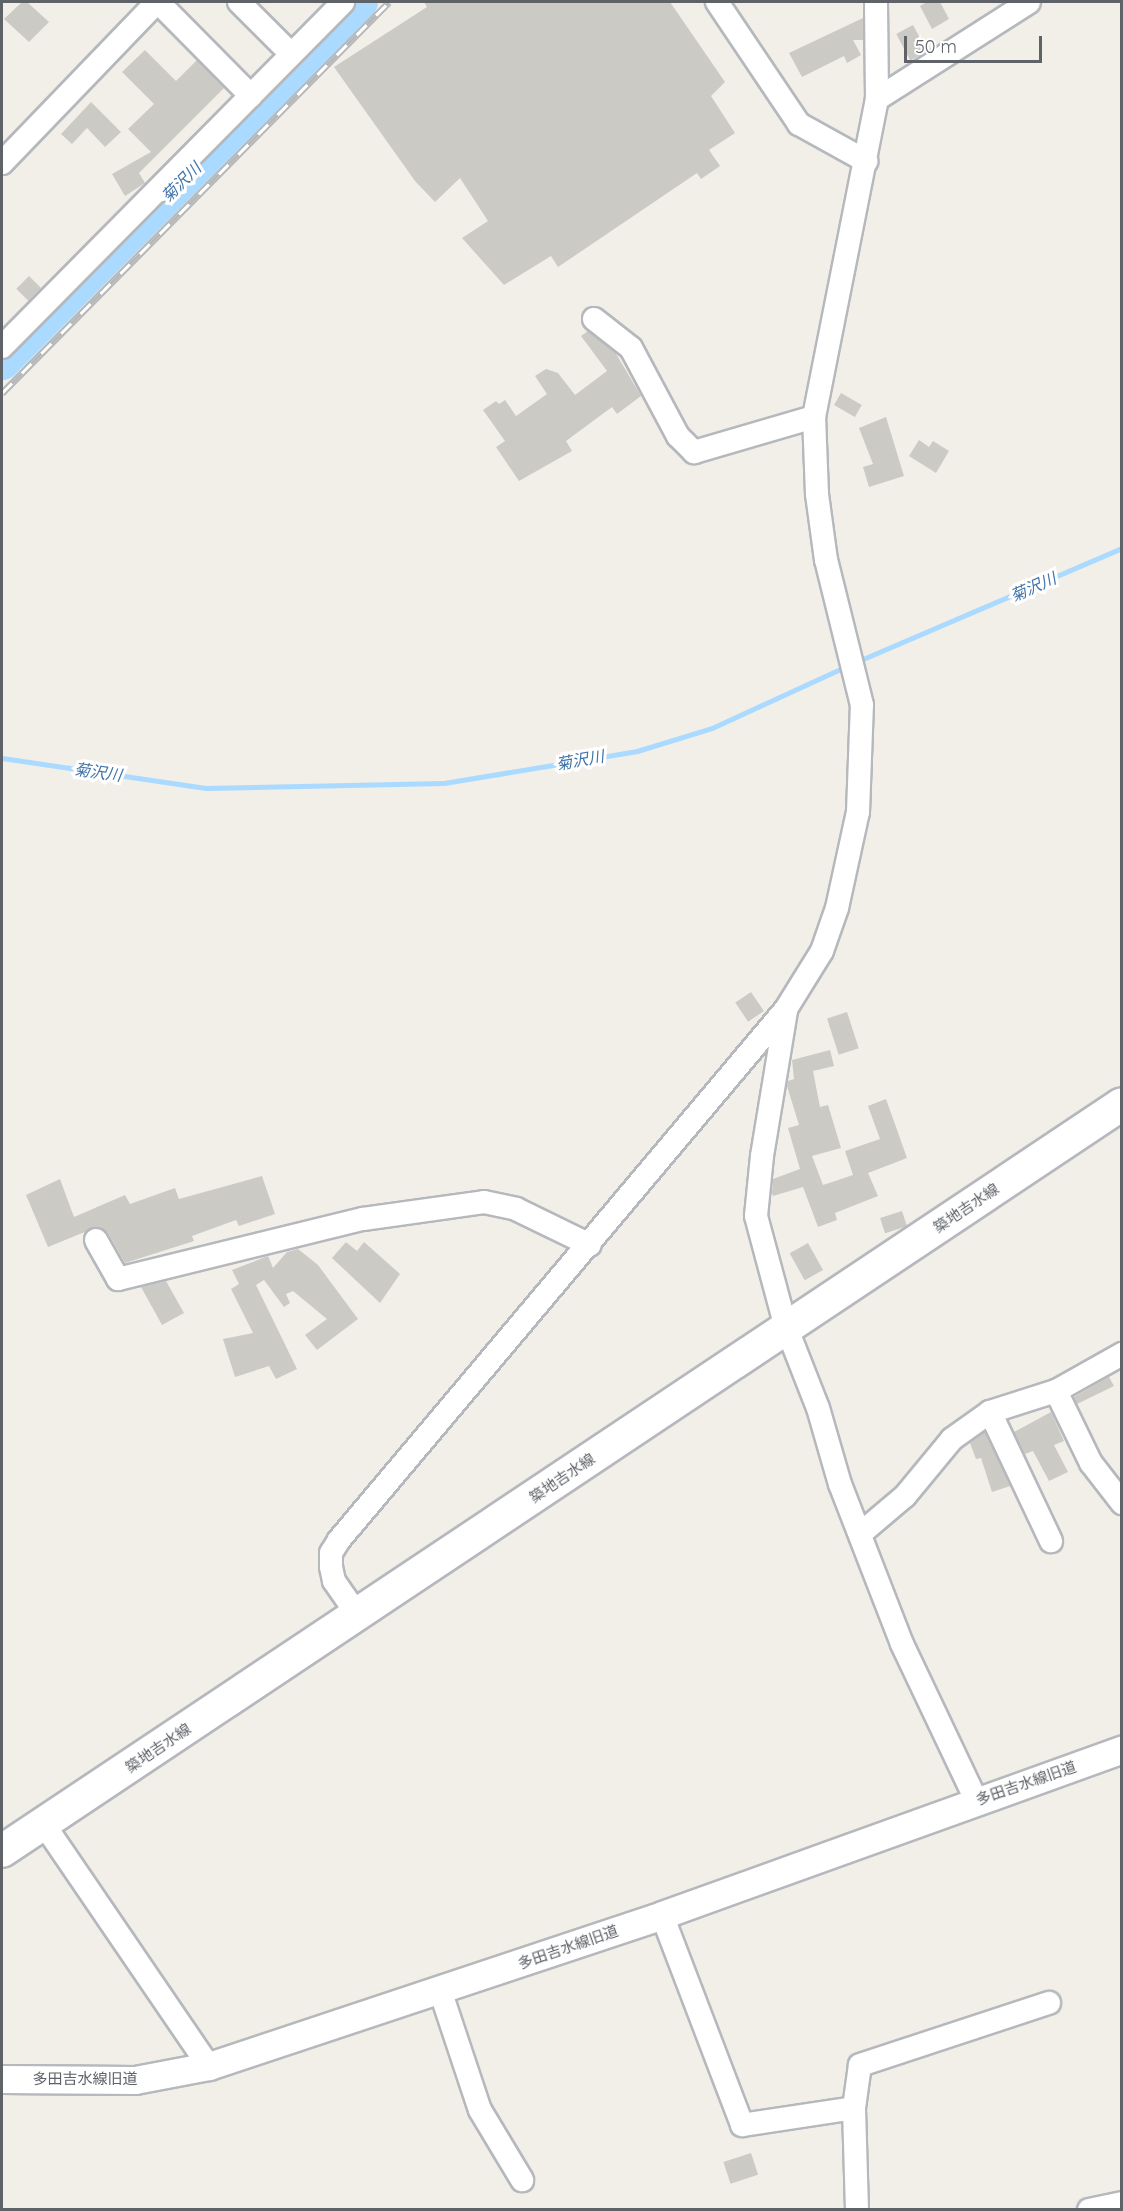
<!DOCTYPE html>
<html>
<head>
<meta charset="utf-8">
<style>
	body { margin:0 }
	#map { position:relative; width:1123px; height:2211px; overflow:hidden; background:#f1efe8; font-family:Quicksand,"Noto Sans JP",sans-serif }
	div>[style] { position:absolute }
	.stream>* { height:5px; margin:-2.5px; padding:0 2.5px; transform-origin:2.5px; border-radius:2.5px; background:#aadaff }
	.river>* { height:33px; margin:-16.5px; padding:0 16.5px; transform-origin:16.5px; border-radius:16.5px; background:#aadaff }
	.building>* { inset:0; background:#cccac5; transform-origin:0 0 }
	.roads { filter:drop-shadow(2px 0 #b5b8bc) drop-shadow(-2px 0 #b5b8bc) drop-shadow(0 2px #b5b8bc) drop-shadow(0 -2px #b5b8bc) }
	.minor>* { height:22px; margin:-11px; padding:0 11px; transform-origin:11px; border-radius:11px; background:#fff }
	.tertiary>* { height:27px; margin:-13.5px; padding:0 13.5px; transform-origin:13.5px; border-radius:13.5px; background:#fff }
	.secondary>* { height:32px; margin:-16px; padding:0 16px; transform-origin:16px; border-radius:16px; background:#fff }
	.rail>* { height:7px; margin-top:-3.5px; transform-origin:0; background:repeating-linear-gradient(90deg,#fff 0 14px,#b6b7b8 0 28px); box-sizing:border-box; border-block:2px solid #b6b7b8 }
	span { translate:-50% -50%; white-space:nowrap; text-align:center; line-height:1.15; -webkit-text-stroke:6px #fff; paint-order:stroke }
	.street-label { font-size:15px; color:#5f6368 }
	.water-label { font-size:16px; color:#4174aa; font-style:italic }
	.frame { position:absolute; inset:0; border:3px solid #5f6368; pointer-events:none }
	.scale { position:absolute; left:904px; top:36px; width:138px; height:27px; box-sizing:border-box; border:3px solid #5f6368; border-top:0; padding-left:8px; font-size:18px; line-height:21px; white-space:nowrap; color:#5f6368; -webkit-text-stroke:4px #fff; paint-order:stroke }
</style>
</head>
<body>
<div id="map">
	<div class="stream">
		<div style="left:856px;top:662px;width:289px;rotate:-23.2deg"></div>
		<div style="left:2px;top:758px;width:206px;rotate:8.4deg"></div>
		<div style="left:206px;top:788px;width:238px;rotate:-1.2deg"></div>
		<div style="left:444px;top:783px;width:196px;rotate:-9.4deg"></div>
		<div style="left:637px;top:751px;width:78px;rotate:-17deg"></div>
		<div style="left:712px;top:728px;width:149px;rotate:-24.7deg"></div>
	</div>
	<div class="river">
		<div style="left:2px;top:363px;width:509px;rotate:-45.16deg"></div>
	</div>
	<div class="building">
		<div style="clip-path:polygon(22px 2px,27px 2px,49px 22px,29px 42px,4px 19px)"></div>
		<div style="clip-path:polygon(424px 2px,670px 2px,725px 82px,711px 96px,735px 133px,709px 150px,720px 166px,701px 179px,697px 173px,558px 267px,551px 256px,504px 285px,462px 238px,488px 221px,460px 178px,435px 202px,415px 181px,334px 67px,427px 7px)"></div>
		<div style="clip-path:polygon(927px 2px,940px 2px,949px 19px,932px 29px,920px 6px)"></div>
		<div style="clip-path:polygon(863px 18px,863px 40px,853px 40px,861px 55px,847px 63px,844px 56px,802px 77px,789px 53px)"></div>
		<div style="left:913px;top:25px;width:30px;height:19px;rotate:62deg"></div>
		<div style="clip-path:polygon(145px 50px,176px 81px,197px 60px,224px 88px,139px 173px,145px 183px,125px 196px,112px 174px,151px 152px,128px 129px,154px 104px,122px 72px)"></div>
		<div style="clip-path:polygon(91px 102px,121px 132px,105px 147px,87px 128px,72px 144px,61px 134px)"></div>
		<div style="left:29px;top:276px;width:17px;height:18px;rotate:45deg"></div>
		<div style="clip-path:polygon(588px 331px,615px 352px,641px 396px,617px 414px,612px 407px,566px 441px,572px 451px,519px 481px,496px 447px,505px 441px,483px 410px,496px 401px,499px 404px,505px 400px,516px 416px,547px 394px,535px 376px,546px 369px,558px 373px,575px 395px,607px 371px,581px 336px)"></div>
		<div style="left:841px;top:393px;width:24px;height:14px;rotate:30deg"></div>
		<div style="clip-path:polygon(886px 417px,904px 476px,869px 487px,863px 467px,873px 464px,859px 428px)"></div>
		<div style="clip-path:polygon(919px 440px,929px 447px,933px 441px,949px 451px,936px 473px,909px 456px)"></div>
		<div style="left:751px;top:992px;width:23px;height:19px;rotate:56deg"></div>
		<div style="left:847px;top:1012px;width:38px;height:21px;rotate:72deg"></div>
		<div style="clip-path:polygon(830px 1050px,834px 1066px,813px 1071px,820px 1107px,828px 1105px,841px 1148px,812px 1156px,823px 1185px,853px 1175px,845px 1151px,880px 1139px,868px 1106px,886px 1099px,907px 1158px,868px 1173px,878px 1196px,835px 1213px,837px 1220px,818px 1227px,803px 1187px,773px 1196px,772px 1193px,773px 1179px,800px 1169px,788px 1128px,799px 1125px,787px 1086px,788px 1081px,794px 1079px,792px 1060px)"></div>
		<div style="clip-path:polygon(262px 1176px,275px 1214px,239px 1226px,236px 1220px,192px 1236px,194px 1241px,125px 1263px,108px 1233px,97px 1227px,48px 1247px,26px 1195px,60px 1179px,74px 1217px,125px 1195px,130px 1204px,175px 1188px,179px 1199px)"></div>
		<div style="left:902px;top:1211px;width:16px;height:23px;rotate:72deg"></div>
		<div style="clip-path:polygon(346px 1242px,357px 1251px,364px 1242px,400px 1274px,380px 1303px,332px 1258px)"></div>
		<div style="left:808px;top:1243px;width:31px;height:21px;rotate:61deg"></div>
		<div style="clip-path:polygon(298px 1249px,318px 1265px,358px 1319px,317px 1350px,305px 1335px,327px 1319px,293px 1291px,286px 1294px,290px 1303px,284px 1307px,264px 1280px,256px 1285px,297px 1369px,276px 1379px,269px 1366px,235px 1377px,223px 1339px,253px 1333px,231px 1289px,239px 1284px,232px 1270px,268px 1256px,273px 1268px,287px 1252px)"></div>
		<div style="clip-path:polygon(166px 1281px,184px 1313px,162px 1325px,141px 1287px)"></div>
		<div style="clip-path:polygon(1109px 1377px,1114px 1386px,1077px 1404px,1074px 1397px)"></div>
		<div style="clip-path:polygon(1051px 1412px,1064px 1441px,1054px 1445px,1068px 1472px,1049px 1481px,1033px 1451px,1025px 1454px,1014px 1432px)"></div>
		<div style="clip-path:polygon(985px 1432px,1010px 1486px,992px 1492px,981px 1458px,976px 1459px,970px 1443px)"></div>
		<div style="left:751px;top:2153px;width:23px;height:29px;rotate:72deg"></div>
	</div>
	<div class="roads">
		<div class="minor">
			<div style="left:158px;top:2px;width:132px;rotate:45.3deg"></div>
			<div style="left:239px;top:2px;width:74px;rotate:45deg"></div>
			<div style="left:717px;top:2px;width:147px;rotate:56.1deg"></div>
			<div style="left:799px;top:124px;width:77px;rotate:28.9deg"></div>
			<div style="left:877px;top:99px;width:180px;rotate:-32.5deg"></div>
			<div style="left:2px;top:163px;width:223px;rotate:-46.1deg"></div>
			<div style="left:594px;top:319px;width:47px;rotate:38.1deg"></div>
			<div style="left:631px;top:348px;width:100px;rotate:61.9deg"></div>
			<div style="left:678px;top:436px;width:23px;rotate:45deg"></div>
			<div style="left:694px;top:452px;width:125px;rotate:-16.3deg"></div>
			<div style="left:2px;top:347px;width:485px;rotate:-45.3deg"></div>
			<div style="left:786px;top:1011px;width:147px;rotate:99.4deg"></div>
			<div style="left:762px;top:1156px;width:60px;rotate:95.7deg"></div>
			<div style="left:756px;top:1216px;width:112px;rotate:75deg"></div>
			<div style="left:785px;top:1324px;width:90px;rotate:68.6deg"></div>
			<div style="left:818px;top:1408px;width:79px;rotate:73.9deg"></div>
			<div style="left:840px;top:1484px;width:172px;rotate:68.8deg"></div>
			<div style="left:902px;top:1644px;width:173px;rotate:64.6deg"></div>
			<div style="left:96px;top:1240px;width:45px;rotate:60.6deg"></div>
			<div style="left:118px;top:1279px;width:252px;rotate:-13.8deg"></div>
			<div style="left:363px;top:1219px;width:122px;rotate:-8deg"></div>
			<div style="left:484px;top:1202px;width:33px;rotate:12deg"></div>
			<div style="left:516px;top:1209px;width:82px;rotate:25.9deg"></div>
			<div style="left:1056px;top:1391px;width:80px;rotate:64.1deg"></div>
			<div style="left:1091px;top:1463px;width:51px;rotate:52.2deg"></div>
			<div style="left:990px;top:1412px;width:143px;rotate:64.7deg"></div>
			<div style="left:860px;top:1534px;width:59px;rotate:-40.2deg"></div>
			<div style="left:905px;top:1496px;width:74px;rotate:-50.5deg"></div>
			<div style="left:952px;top:1439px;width:47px;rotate:-35.4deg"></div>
			<div style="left:990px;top:1412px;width:69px;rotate:-17.7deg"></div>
			<div style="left:1056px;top:1391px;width:76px;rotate:-29.3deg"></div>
			<div style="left:357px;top:1614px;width:40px;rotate:-124.9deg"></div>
			<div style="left:334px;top:1581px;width:14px;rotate:-102deg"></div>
			<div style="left:331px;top:1567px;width:14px;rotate:-90deg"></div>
			<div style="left:331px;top:1553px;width:15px;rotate:-58deg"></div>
			<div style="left:339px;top:1540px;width:694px;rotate:-49.91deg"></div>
			<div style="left:786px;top:1009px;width:68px;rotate:-58.2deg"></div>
			<div style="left:822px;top:951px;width:46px;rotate:-70.8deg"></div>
			<div style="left:837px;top:908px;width:98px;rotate:-77.7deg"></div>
			<div style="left:858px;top:812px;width:107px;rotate:-87.9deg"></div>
			<div style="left:862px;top:705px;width:149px;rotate:-103.9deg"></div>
			<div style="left:826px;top:560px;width:67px;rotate:-97.8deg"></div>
			<div style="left:817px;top:494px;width:77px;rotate:-92.2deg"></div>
			<div style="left:814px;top:417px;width:324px;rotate:-78.8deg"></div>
			<div style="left:877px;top:99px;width:97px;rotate:-90.6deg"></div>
			<div style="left:43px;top:1823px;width:294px;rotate:55.7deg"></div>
			<div style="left:662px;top:1915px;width:225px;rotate:69.1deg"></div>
			<div style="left:742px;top:2125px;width:113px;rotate:-8.6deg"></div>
			<div style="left:440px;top:1990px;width:126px;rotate:71.6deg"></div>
			<div style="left:480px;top:2110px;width:82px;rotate:59deg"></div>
			<div style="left:857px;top:2210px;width:102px;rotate:-91.7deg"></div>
			<div style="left:854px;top:2108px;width:43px;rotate:-82.1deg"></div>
			<div style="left:860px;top:2065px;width:199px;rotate:-18.2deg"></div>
			<div style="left:1089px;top:2210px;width:34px;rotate:-12deg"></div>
		</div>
		<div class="tertiary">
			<div style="left:2px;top:2079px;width:133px;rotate:0.4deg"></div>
			<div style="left:135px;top:2080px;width:75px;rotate:-10.7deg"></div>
			<div style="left:209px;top:2066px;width:478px;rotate:-18.4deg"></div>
			<div style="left:662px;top:1915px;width:489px;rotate:-19.8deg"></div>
		</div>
		<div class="secondary">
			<div style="left:2px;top:1851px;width:1346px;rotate:-33.7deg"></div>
		</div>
	</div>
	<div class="rail">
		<div style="left:2px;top:393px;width:550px;rotate:-45.29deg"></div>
	</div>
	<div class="street-label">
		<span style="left:966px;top:1208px;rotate:-34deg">築地吉水線</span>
		<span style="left:562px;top:1478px;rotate:-34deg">築地吉水線</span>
		<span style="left:158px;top:1748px;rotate:-34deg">築地吉水線</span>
		<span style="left:1026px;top:1783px;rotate:-19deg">多田吉水線旧道</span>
		<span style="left:568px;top:1947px;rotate:-19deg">多田吉水線旧道</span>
		<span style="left:85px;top:2079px">多田吉水線旧道</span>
	</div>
	<div class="water-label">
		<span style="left:181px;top:182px;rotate:-45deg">菊沢川</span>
		<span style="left:1033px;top:587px;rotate:-24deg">菊沢川</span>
		<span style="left:580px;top:760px;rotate:-10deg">菊沢川</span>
		<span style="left:98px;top:772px;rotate:8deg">菊沢川</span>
	</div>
	<div class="frame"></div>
	<div class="scale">50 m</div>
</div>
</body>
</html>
